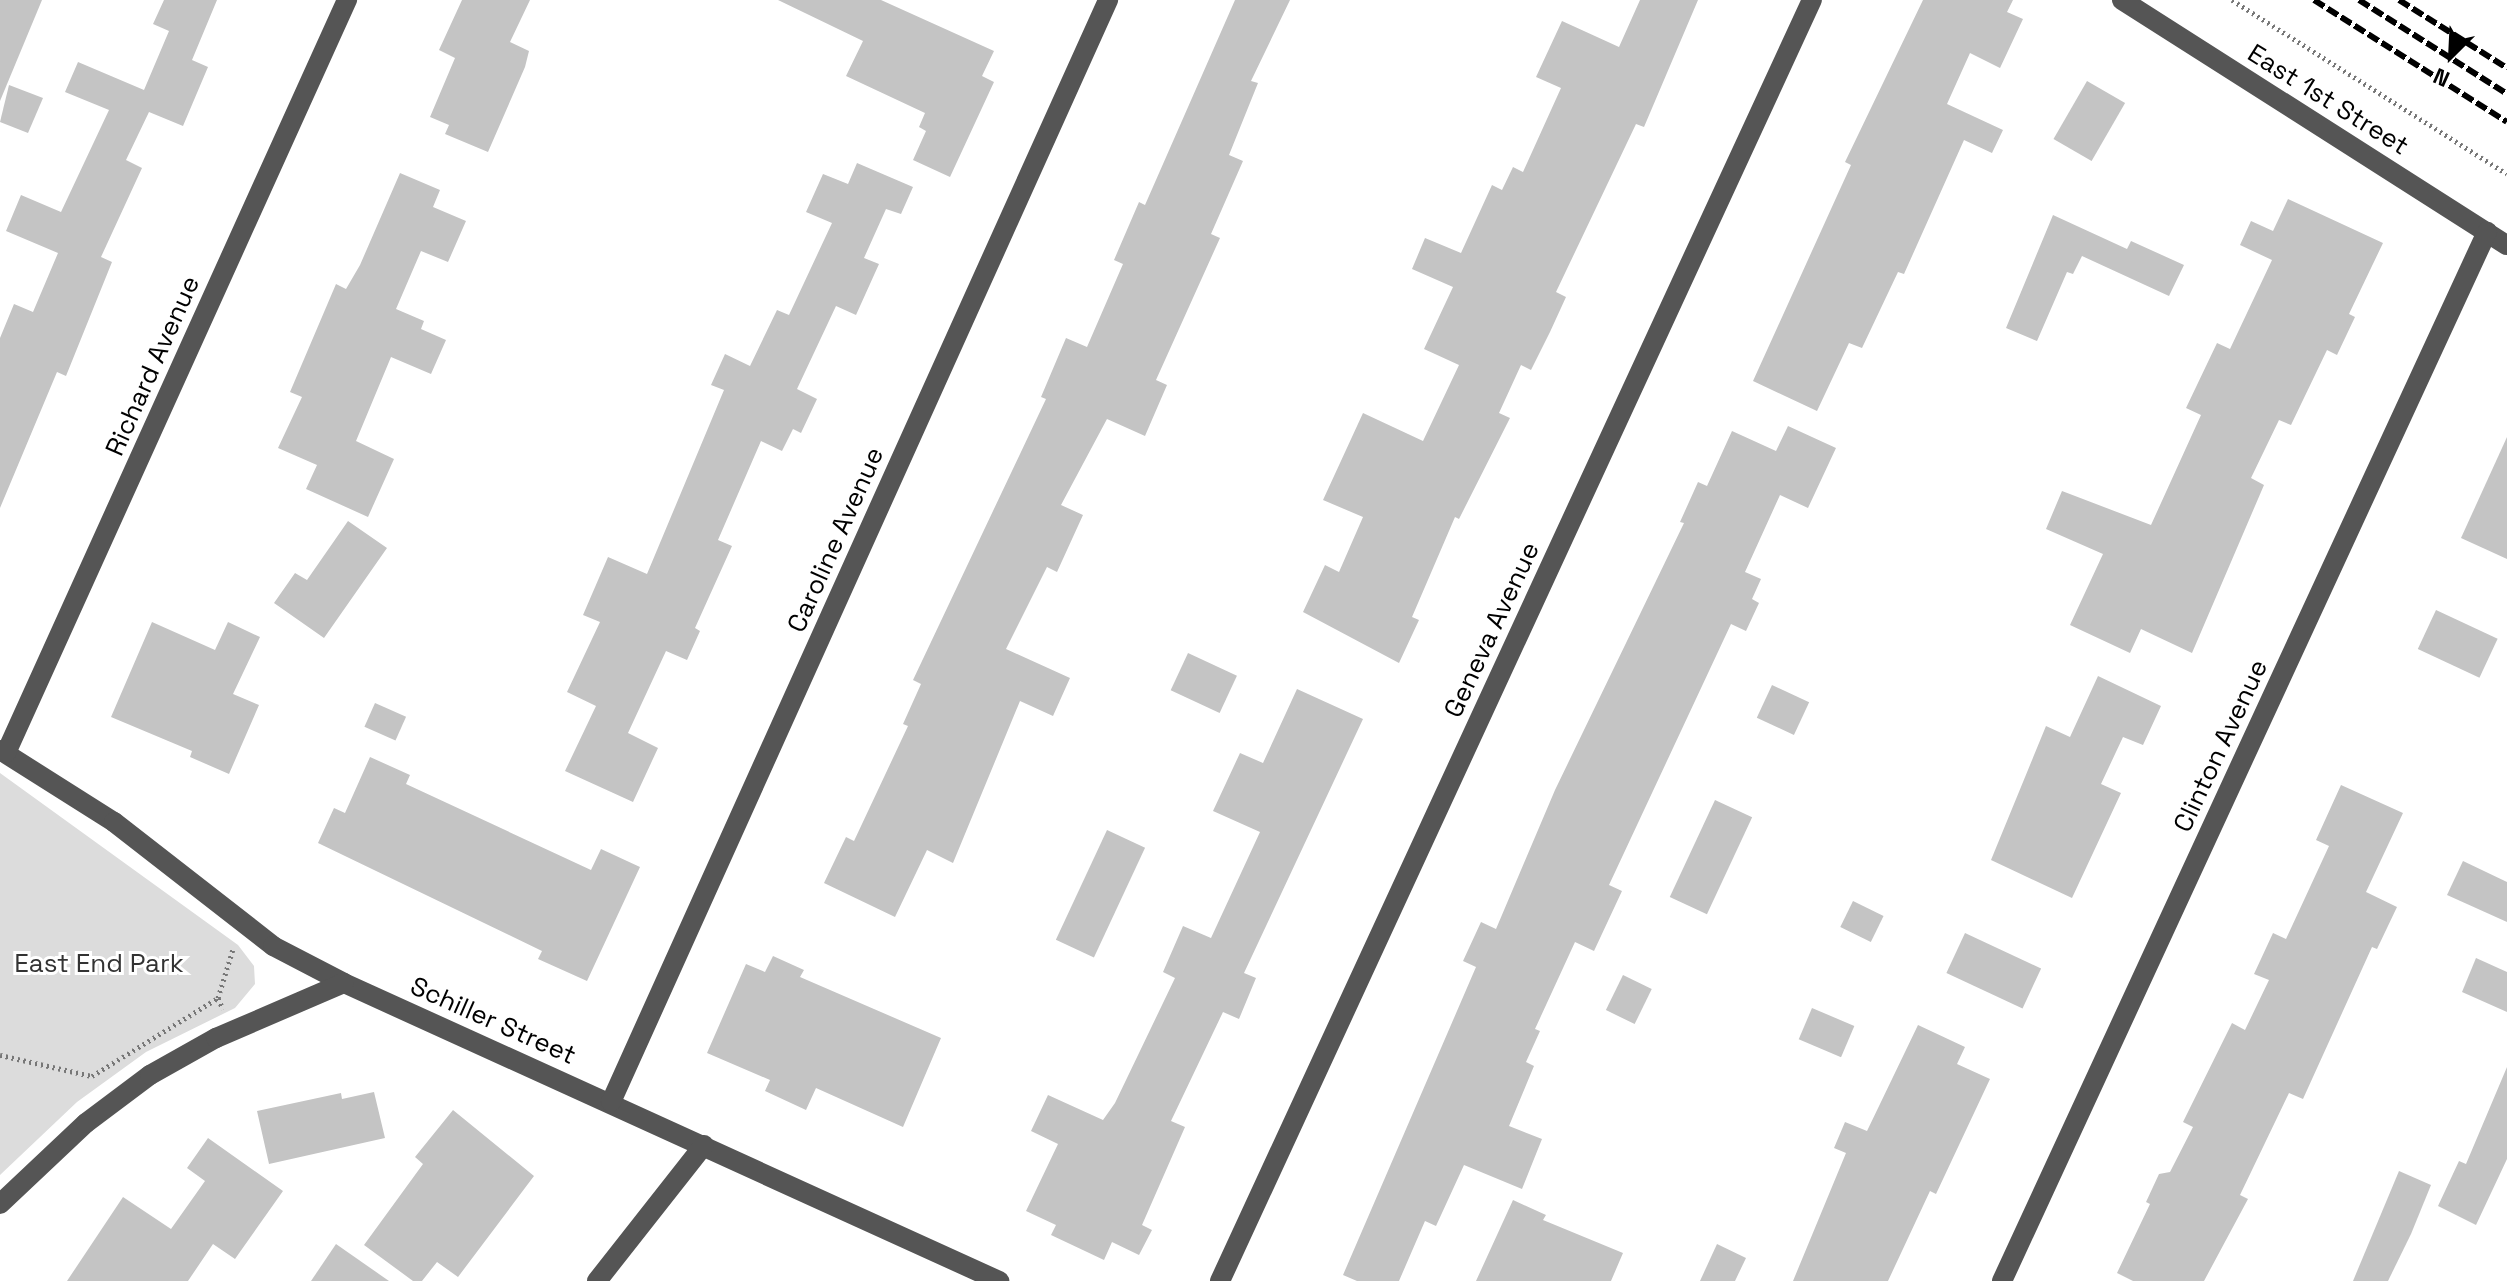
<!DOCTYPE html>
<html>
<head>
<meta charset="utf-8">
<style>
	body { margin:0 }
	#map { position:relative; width:2507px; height:1281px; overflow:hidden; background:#fff; font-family:"Space Grotesk",sans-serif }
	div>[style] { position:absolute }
	.green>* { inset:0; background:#dcdcdc }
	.building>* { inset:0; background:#c4c4c4; transform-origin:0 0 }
	.path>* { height:5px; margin-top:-2.5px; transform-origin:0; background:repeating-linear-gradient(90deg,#777 0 2px,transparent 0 6px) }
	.minor>* { height:20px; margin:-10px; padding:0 10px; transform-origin:10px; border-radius:10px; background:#555 }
	.rail>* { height:6px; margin-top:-3px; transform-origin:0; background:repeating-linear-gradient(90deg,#000 0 12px,transparent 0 16px) }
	span { translate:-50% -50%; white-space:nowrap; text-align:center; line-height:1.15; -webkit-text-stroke:6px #fff; paint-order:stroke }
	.street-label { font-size:26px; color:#000 }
	.park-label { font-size:26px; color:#333 }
	.north { position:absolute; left:2411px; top:16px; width:80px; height:80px; -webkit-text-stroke:6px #fff; paint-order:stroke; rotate:204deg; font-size:22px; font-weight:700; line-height:32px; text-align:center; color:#000 }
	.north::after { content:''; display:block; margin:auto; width:28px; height:36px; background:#000; clip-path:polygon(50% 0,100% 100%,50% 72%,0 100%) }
</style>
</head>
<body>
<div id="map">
	<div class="green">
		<div style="clip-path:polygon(0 773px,238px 945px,254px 966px,255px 984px,235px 1008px,146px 1052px,77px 1102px,0 1175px)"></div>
	</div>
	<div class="building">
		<div style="clip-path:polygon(0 0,42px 0,0 101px)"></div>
		<div style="clip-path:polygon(164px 0,217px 0,192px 60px,208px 67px,183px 126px,149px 112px,126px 160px,142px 168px,101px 257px,112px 262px,66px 376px,57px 372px,0 508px,0 338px,14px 304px,33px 312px,58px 253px,6px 231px,21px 195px,61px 212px,109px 110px,65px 92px,78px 62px,144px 90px,169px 31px,153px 24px)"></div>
		<div style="clip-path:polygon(462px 0,530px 0,510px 42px,529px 51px,525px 67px,488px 152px,445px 134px,449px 125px,430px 117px,455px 58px,439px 50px)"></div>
		<div style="clip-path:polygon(778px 0,881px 0,994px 51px,982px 76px,994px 82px,950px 177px,913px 160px,926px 131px,919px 127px,925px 113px,846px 76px,863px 41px)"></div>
		<div style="clip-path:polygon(1235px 0,1290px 0,1251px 81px,1258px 83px,1229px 155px,1243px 161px,1211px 234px,1220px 238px,1156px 380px,1167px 385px,1145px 436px,1107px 419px,1061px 505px,1083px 515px,1057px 572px,1047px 567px,1006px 649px,1070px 678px,1053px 716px,1020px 701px,953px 863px,927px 850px,895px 917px,824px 883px,846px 837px,854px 841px,908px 726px,903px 724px,921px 684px,913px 680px,1046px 399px,1041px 397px,1066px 338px,1087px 347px,1123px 264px,1114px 260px,1139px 202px,1145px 205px)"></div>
		<div style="clip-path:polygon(1640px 0,1698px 0,1644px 127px,1636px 124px,1556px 292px,1566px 297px,1550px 332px,1531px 370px,1521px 365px,1499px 413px,1510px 418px,1459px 519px,1455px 517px,1412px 617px,1419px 620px,1399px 663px,1303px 612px,1325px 565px,1339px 572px,1363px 517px,1323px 500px,1363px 413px,1423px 441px,1459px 365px,1424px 349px,1453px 287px,1412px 269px,1425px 238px,1461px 253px,1492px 185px,1502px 190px,1513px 167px,1523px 172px,1561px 88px,1536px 77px,1562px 21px,1619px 47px)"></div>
		<div style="clip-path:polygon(1923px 0,2013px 0,2007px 12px,2023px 19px,2000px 68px,1970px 53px,1947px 104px,2003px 130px,1992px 153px,1964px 140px,1904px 274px,1898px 272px,1862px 348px,1849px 343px,1817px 411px,1753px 381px,1851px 165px,1845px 162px)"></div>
		<div style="left:2087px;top:81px;width:44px;height:67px;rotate:30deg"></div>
		<div style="clip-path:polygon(9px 85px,43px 98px,28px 133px,0 122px)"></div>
		<div style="clip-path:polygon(857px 163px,913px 187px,901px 214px,886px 209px,864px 258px,879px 264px,856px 315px,836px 306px,797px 389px,817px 399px,801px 433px,793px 429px,782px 451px,761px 441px,718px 540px,732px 546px,695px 628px,700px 631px,687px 660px,666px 651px,628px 733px,658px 748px,633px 802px,565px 771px,596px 706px,567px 692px,600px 622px,583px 615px,608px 557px,647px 574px,724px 390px,711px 385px,725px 354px,750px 366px,777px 310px,789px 315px,832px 223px,806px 212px,823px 174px,848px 184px)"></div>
		<div style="clip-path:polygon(400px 173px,440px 190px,433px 207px,466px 221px,448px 262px,421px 251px,396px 309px,424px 321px,421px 329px,446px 340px,431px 374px,391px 357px,356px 441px,394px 459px,368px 517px,306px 489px,317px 465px,278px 448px,302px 397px,290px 392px,336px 284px,346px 289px,360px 265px)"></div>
		<div style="clip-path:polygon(2288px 199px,2383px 243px,2349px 314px,2355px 317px,2337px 355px,2327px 350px,2291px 425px,2279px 420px,2251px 478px,2264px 485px,2192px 653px,2141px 629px,2130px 653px,2070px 625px,2103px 554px,2046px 529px,2062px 491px,2151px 525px,2201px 415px,2186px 408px,2217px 343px,2230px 349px,2272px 260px,2240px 245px,2251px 221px,2273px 231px)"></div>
		<div style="clip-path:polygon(2053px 215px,2127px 249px,2131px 241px,2184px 265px,2169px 296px,2082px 256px,2073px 274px,2067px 272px,2037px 341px,2006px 328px)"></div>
		<div style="clip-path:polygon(1788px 426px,1836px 448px,1808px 508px,1780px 495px,1745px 572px,1761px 579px,1752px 599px,1759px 603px,1746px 631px,1731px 624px,1609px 885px,1622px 891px,1594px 951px,1575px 942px,1535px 1029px,1540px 1031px,1526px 1062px,1534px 1066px,1509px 1126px,1542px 1139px,1522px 1189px,1464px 1165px,1436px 1226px,1425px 1221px,1399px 1281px,1357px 1281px,1343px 1275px,1476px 967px,1463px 961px,1481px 922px,1496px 929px,1555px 790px,1684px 523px,1680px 522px,1698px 482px,1707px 486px,1732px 431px,1776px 451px)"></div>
		<div style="clip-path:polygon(2507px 437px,2507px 559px,2461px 538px)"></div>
		<div style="clip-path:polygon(348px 521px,387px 548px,324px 638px,274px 603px,295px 573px,307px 580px)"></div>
		<div style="left:2436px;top:610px;width:68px;height:43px;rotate:25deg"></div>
		<div style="clip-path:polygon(152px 622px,215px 650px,228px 622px,260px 637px,233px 694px,259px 705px,229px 774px,190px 757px,192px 751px,111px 717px)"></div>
		<div style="left:1188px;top:653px;width:54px;height:41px;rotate:25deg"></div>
		<div style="clip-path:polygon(2098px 676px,2161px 706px,2143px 745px,2123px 737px,2101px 784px,2121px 793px,2072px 898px,1991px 860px,2046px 726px,2070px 737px)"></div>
		<div style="left:1772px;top:685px;width:41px;height:36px;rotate:25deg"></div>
		<div style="clip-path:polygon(1297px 689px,1363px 719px,1244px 973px,1256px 978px,1239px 1019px,1223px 1012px,1171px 1121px,1185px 1127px,1142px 1225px,1152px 1230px,1139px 1255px,1112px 1242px,1104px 1260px,1051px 1235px,1056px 1225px,1026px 1211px,1058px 1144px,1031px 1131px,1048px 1095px,1103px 1120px,1115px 1103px,1175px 978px,1163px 972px,1183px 926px,1211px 938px,1260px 832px,1213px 811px,1240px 753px,1263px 763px)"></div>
		<div style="left:375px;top:703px;width:34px;height:26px;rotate:24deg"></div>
		<div style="clip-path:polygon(370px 757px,410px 775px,406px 784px,591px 870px,601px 849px,640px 867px,587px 981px,538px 959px,542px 951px,318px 843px,334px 808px,345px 813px)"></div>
		<div style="clip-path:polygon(2341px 785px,2403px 813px,2366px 892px,2397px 907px,2377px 949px,2372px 947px,2303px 1099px,2289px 1093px,2240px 1195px,2248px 1199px,2204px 1281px,2133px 1281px,2117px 1273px,2150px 1204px,2146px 1202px,2159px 1174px,2170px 1172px,2193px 1127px,2183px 1122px,2232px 1023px,2245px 1030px,2269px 980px,2254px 974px,2273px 933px,2286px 939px,2329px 846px,2316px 840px)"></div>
		<div style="left:1715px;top:800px;width:41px;height:107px;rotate:25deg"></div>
		<div style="left:1107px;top:830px;width:42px;height:121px;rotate:25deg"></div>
		<div style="clip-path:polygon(2463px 861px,2507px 882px,2507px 922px,2447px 895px)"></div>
		<div style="left:1853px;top:901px;width:34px;height:29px;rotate:26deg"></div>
		<div style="left:1965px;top:933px;width:84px;height:44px;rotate:25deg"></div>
		<div style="clip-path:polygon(773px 956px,804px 970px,800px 977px,941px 1038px,903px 1127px,816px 1088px,806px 1110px,765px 1091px,770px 1080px,707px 1053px,746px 964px,765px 972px)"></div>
		<div style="clip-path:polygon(2476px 958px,2507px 972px,2507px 1012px,2462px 992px)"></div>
		<div style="left:1623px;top:975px;width:32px;height:39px;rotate:26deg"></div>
		<div style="left:1812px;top:1008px;width:46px;height:34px;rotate:23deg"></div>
		<div style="clip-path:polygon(1918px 1025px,1965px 1047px,1957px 1064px,1990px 1079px,1936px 1194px,1930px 1191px,1888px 1281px,1793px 1281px,1846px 1153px,1834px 1148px,1845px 1122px,1867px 1131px)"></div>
		<div style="clip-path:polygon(2507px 1067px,2507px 1159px,2476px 1225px,2438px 1206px,2459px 1161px,2466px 1164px)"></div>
		<div style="clip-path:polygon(374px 1092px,385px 1138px,269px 1164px,257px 1111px,341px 1093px,342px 1099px)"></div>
		<div style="clip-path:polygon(453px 1110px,534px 1176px,458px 1277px,437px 1262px,422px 1281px,413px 1281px,364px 1245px,423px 1164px,415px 1157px)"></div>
		<div style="clip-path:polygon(208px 1138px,283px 1191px,235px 1259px,213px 1244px,188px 1281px,67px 1281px,123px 1197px,171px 1229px,205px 1181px,187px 1168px)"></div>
		<div style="clip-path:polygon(2399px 1171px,2431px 1185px,2411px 1234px,2388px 1281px,2353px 1281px)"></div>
		<div style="clip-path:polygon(1513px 1200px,1546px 1215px,1543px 1220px,1623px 1253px,1611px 1281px,1476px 1281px)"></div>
		<div style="clip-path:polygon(336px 1244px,389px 1281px,311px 1281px)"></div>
		<div style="clip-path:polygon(1717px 1244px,1746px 1258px,1735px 1281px,1700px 1281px)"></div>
	</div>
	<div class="path">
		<div style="left:2232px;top:0;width:325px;rotate:32.3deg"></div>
		<div style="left:218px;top:998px;width:51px;rotate:-73deg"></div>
		<div style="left:0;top:1055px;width:94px;rotate:12.9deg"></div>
		<div style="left:92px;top:1076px;width:148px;rotate:-31.8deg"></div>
		<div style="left:218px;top:998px;width:12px;rotate:66deg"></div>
	</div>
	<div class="minor">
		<div style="left:2122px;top:0;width:456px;rotate:32.5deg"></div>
		<div style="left:0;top:750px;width:135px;rotate:32.3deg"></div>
		<div style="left:114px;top:822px;width:202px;rotate:37.9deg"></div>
		<div style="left:273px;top:946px;width:80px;rotate:27.5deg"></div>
		<div style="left:344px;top:983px;width:720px;rotate:24.46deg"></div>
		<div style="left:6px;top:753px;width:827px;rotate:-65.64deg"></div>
		<div style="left:611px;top:1102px;width:1209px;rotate:-65.72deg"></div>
		<div style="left:0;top:1204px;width:118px;rotate:-43.3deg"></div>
		<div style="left:86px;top:1123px;width:80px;rotate:-36.9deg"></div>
		<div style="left:150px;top:1075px;width:76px;rotate:-29.3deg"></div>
		<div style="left:216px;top:1038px;width:139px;rotate:-23.3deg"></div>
		<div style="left:597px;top:1281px;width:173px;rotate:-51.8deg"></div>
		<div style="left:1220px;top:1281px;width:1411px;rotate:-65.2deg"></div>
		<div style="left:2002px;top:1281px;width:1156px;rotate:-65.19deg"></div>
	</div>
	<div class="rail">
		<div style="left:2314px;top:0;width:228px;rotate:32.3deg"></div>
		<div style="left:2359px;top:0;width:175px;rotate:32.4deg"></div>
		<div style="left:2399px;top:0;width:128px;rotate:32.2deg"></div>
	</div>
	<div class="street-label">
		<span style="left:2328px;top:100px;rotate:32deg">East 1st Street</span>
		<span style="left:153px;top:366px;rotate:-66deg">Richard Avenue</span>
		<span style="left:836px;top:540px;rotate:-66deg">Caroline Avenue</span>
		<span style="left:1492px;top:630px;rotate:-65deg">Geneva Avenue</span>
		<span style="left:2221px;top:746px;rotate:-65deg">Clinton Avenue</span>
		<span style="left:493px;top:1021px;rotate:24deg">Schiller Street</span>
	</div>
	<div class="park-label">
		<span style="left:99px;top:964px">East End Park</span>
	</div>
	<div class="north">N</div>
</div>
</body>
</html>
